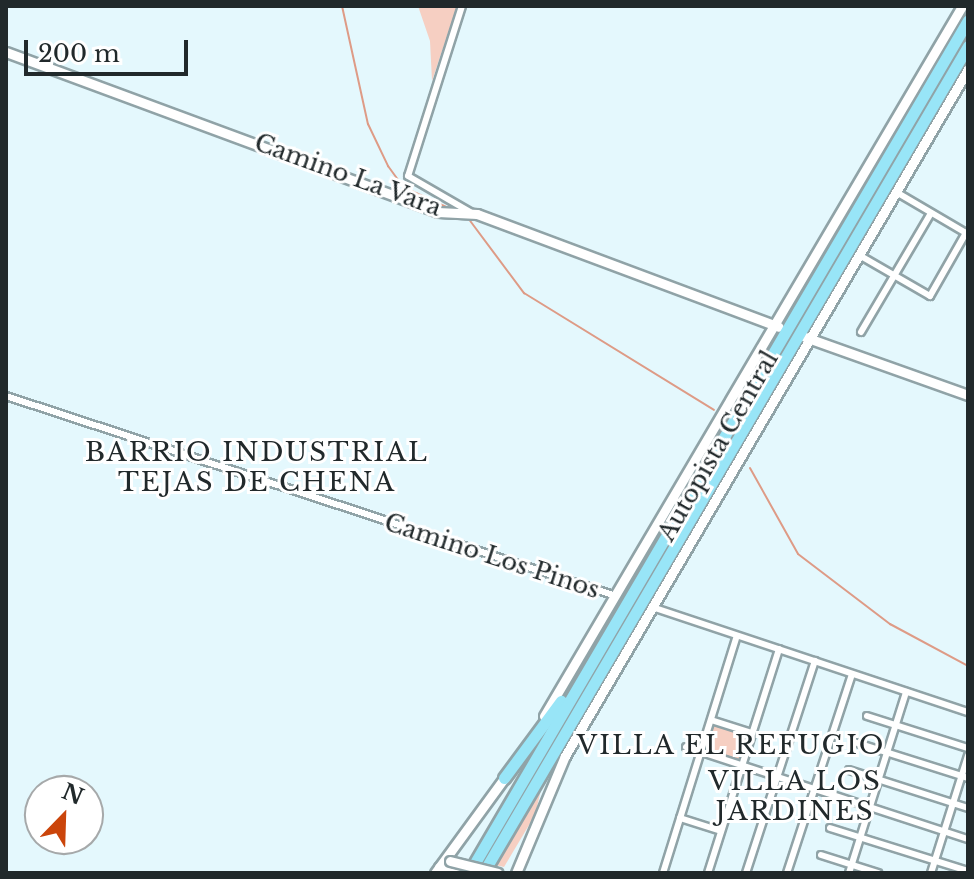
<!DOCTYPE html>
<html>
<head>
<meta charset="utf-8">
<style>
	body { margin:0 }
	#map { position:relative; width:974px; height:879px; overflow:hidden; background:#e4f8fd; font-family:"Libre Baskerville",serif }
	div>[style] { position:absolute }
	.green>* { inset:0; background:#f6cfc2; transform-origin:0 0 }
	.stream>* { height:2px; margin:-1px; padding:0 1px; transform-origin:1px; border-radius:1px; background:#de9b86 }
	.roads { filter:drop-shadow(2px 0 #90a3a7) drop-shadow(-2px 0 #90a3a7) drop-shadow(0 2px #90a3a7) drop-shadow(0 -2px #90a3a7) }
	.street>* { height:6px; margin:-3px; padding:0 3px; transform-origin:3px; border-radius:3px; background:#fff }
	.secondary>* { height:9px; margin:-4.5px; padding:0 4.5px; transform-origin:4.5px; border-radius:4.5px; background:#fff }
	.highway>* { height:11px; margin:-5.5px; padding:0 5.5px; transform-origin:5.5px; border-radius:5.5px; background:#98e5f7 }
	.bridges { filter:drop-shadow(2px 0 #90a3a7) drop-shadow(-2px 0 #90a3a7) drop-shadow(0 2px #90a3a7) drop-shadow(0 -2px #90a3a7) }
	.secondary-bridge>* { height:9px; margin:-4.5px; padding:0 4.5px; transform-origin:4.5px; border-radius:4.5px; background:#fff }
	span { translate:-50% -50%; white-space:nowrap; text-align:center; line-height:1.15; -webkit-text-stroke:6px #fff; paint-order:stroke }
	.street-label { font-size:24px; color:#21292b }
	.neighbourhood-label { font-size:26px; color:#21292b; letter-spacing:2px }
	.frame { position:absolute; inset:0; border:8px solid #21292b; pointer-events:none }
	.north { position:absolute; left:24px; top:775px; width:80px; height:80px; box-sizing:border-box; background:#fff; border:2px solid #a6a9aa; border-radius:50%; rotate:23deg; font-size:22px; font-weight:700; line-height:32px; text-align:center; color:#21292b }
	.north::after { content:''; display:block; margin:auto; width:28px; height:36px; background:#cb450b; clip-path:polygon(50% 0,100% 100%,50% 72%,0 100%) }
	.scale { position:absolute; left:24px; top:40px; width:164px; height:36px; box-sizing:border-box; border:4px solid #21292b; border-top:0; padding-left:10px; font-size:24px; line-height:28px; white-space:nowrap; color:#21292b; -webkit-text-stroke:6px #fff; paint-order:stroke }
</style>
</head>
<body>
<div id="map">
	<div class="green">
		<div style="clip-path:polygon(418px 6px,457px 6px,432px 81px,430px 41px)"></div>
		<div style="left:712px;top:724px;width:38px;height:27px;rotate:17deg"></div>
		<div style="clip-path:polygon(546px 769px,535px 815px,504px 867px,491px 864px)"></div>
	</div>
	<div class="stream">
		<div style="left:342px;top:6px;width:121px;rotate:77.6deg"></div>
		<div style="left:368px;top:124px;width:47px;rotate:64.5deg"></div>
		<div style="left:388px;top:166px;width:26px;rotate:54deg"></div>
		<div style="left:403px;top:187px;width:53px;rotate:24.6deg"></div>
		<div style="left:468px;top:218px;width:94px;rotate:53.3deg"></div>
		<div style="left:524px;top:293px;width:223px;rotate:31.6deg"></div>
		<div style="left:750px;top:468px;width:98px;rotate:60.8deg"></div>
		<div style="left:798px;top:554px;width:116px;rotate:37.3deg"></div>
		<div style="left:890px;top:624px;width:89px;rotate:28.3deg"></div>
	</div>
	<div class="roads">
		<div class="street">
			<div style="left:462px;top:6px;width:178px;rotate:107.6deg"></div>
			<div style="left:408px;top:176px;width:72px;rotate:30.1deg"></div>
			<div style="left:859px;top:255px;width:82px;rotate:30deg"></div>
			<div style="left:930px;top:296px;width:73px;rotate:-60.3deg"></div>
			<div style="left:966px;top:233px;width:81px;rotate:-149.6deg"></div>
			<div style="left:861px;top:332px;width:138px;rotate:-59.5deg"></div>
			<div style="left:6px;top:396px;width:639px;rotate:18.15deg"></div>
			<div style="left:652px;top:607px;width:333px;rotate:18.4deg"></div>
			<div style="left:867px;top:716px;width:106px;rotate:17.6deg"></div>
			<div style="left:711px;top:720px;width:43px;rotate:17.6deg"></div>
			<div style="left:854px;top:742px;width:120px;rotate:17.5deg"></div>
			<div style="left:686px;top:747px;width:297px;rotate:18.1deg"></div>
			<div style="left:849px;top:770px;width:125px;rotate:17.7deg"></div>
			<div style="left:680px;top:818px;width:43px;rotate:17.6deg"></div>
			<div style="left:830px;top:828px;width:145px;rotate:17.3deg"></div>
			<div style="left:821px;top:855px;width:60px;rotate:17.5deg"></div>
			<div style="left:663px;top:873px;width:248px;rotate:-72.7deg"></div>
			<div style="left:708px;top:873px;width:235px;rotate:-72.4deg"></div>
			<div style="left:746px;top:873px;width:223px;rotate:-72deg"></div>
			<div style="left:787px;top:873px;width:209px;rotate:-71.9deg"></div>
			<div style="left:849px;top:873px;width:190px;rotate:-72.5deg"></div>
			<div style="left:931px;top:873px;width:123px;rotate:-72.5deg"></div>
		</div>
		<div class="secondary">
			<div style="left:6px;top:52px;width:461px;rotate:20.3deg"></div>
			<div style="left:438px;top:212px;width:39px;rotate:3deg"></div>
			<div style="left:477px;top:214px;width:322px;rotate:20.5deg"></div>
			<div style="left:805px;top:337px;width:173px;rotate:19.6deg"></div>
			<div style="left:544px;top:716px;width:824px;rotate:-59.51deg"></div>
			<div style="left:439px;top:867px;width:25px;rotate:14deg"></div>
			<div style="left:435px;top:873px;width:124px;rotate:-53.9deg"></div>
			<div style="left:516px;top:873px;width:127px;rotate:-67.3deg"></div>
			<div style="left:565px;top:756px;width:796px;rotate:-59.6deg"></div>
		</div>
		<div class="highway">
			<div style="left:504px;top:778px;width:96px;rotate:-53.5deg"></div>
			<div style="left:469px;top:873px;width:988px;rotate:-59.67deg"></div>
			<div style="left:483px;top:873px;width:959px;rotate:-59.61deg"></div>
		</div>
	</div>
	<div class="bridges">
		<div class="secondary-bridge">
			<div style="left:450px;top:861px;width:49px;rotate:14deg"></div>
		</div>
	</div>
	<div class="street-label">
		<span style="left:348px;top:175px;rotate:20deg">Camino La Vara</span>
		<span style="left:718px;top:446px;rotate:-60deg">Autopista Central</span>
		<span style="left:492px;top:556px;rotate:18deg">Camino Los Pinos</span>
	</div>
	<div class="neighbourhood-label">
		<span style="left:257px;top:468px">BARRIO INDUSTRIAL<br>TEJAS DE CHENA</span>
		<span style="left:731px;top:746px">VILLA EL REFUGIO</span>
		<span style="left:795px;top:797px">VILLA LOS<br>JARDINES</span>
	</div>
	<div class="frame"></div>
	<div class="north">N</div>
	<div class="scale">200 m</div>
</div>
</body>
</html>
